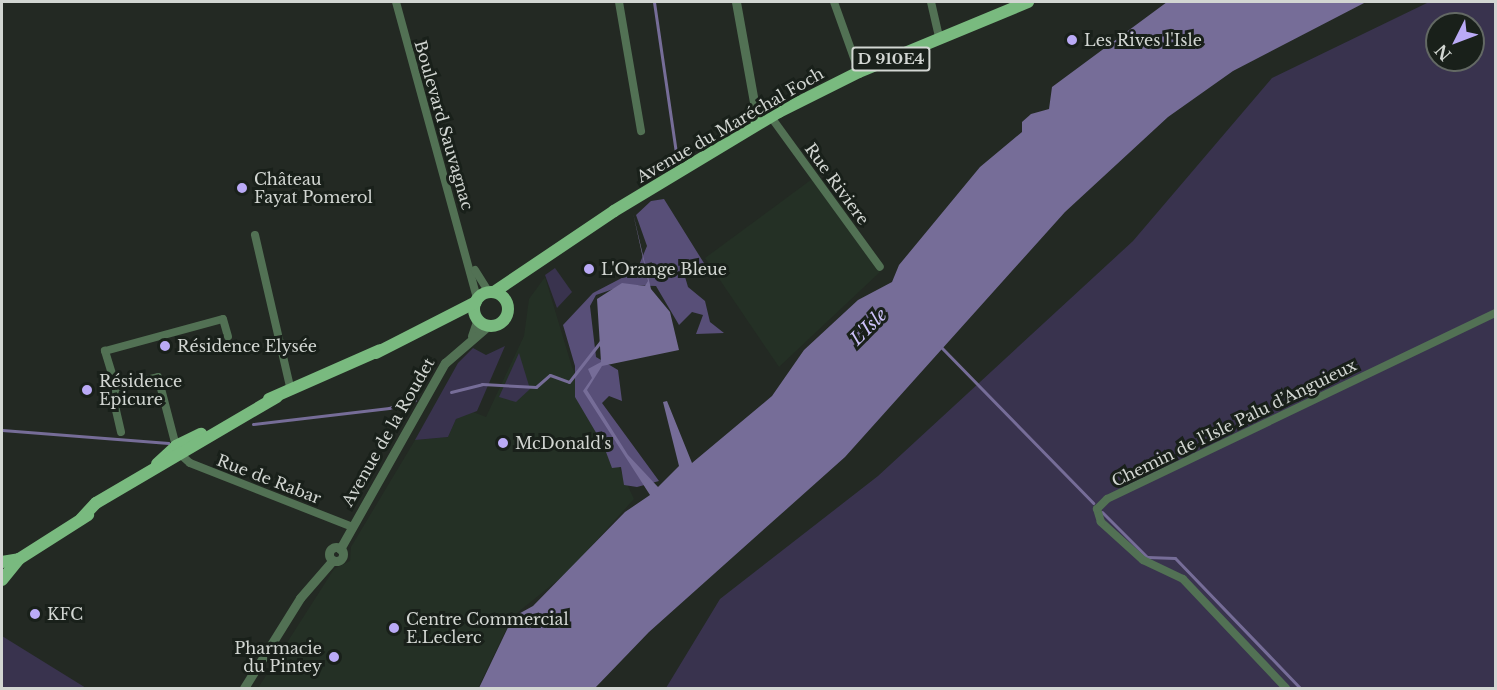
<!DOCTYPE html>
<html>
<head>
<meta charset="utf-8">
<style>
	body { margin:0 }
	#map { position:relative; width:1497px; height:690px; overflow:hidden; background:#232923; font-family:"Libre Baskerville",serif }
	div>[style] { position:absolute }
	.built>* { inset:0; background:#243025 }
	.green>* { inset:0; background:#39334e }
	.forest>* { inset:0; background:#584f78 }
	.water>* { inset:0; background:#766d98 }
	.stream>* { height:3px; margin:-1.5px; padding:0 1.5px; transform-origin:1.5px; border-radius:1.5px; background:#766d98 }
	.minor>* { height:8px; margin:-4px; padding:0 4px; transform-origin:4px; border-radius:4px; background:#527154 }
	.tertiary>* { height:9px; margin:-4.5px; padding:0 4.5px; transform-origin:4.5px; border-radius:4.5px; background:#527154 }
	.tertiary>.ring { margin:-4.5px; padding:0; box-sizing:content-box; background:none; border:9px solid #527154; border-radius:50% }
	.primary>* { height:12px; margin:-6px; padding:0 6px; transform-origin:6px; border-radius:6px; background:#79ba7f }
	.primary>.ring { margin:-6px; padding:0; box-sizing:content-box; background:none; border:12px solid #79ba7f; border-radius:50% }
	.dots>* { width:16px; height:16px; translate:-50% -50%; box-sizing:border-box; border:3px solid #19201a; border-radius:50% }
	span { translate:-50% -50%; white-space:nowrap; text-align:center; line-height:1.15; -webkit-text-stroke:6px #19201a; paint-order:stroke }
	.shield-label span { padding:2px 4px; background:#19201a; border:2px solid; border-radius:4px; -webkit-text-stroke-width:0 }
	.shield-label { font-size:15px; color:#d2d6d2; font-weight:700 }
	.poi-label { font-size:16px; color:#d2d6d2 }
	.left { translate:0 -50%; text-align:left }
	.right { translate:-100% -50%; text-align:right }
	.street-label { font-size:16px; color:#d2d6d2 }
	.water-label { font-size:18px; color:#cdc2fa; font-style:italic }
	.frame { position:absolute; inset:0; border:3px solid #d2d6d2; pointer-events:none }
	.north { position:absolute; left:1425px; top:12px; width:60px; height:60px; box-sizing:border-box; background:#19201a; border:2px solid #636964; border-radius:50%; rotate:228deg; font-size:16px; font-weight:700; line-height:24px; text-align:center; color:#d2d6d2 }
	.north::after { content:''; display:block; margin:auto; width:21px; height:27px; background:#baaaf6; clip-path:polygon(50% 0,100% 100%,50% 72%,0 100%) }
</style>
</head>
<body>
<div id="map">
	<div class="built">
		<div style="clip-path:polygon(812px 179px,880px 272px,779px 367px,705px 258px)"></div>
		<div style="clip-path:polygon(545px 277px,572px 367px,634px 499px,569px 571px,512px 617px,478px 688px,258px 688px,334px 569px,350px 561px,351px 547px,415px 440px,448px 437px,456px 419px,468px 410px,486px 417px,524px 336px,529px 299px)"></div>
	</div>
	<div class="green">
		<div style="clip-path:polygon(evenodd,1429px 2px,1495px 2px,1495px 688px,666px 688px,720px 599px,878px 476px,1133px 241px,1272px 78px,1429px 2px,1437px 24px,1473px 24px,1473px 60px,1437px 60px,1437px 24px)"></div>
		<div style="clip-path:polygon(555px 268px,572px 292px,557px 308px,545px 275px)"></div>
		<div style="clip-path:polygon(505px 346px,477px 411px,456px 419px,448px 437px,415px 440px,458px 363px,473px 348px,486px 355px)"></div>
		<div style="clip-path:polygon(519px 353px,530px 389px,516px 402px,499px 397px)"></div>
		<div style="clip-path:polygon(2px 636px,86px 688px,2px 688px)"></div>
	</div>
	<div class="forest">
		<div style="clip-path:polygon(664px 199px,707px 268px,698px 272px,681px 263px,688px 287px,705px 301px,710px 322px,724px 333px,696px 334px,703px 315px,692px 312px,679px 325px,656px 286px,625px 285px,596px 295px,590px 306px,596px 357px,618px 370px,622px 401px,609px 396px,602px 403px,659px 481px,637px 487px,624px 485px,621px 467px,612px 468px,606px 452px,594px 449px,598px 436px,575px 397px,575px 366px,563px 325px,593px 293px,637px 270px,647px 246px,636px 215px,651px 201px)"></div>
	</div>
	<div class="water">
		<div style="clip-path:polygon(1167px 2px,1366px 2px,1233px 71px,1168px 117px,1065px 212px,845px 457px,649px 632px,595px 688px,479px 688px,513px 617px,533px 606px,625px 512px,650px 495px,583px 391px,592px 378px,588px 369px,601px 362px,597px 299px,622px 283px,645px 286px,648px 281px,633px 213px,651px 289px,670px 312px,679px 350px,602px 366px,587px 390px,628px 455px,658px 487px,679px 466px,663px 402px,667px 401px,692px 463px,772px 396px,804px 350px,858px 300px,892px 282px,899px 265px,980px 167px,1022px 132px,1022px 122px,1031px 114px,1049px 109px,1052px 87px)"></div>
	</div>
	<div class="stream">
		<div style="left:654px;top:2px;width:159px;rotate:81.7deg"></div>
		<div style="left:941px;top:347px;width:218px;rotate:45.7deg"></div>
		<div style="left:451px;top:392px;width:32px;rotate:-14deg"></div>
		<div style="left:482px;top:384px;width:54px;rotate:3.2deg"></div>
		<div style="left:536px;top:387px;width:18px;rotate:-41deg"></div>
		<div style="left:550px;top:375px;width:20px;rotate:20deg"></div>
		<div style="left:569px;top:382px;width:52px;rotate:-52deg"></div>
		<div style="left:253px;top:424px;width:137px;rotate:-6.7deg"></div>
		<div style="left:389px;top:408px;width:27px;rotate:-17deg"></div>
		<div style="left:2px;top:430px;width:167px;rotate:4.5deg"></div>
		<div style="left:1102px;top:512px;width:64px;rotate:45deg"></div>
		<div style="left:1147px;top:557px;width:28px;rotate:2deg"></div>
		<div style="left:1175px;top:558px;width:180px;rotate:46.1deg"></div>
	</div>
	<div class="minor">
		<div style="left:396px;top:2px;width:308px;rotate:74.7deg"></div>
		<div style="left:619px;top:2px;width:131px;rotate:80.3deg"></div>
		<div style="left:834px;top:2px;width:74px;rotate:70.3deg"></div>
		<div style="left:931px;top:2px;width:39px;rotate:77deg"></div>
		<div style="left:771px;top:117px;width:185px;rotate:54deg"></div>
		<div style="left:255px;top:235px;width:160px;rotate:77deg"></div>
		<div style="left:475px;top:270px;width:26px;rotate:58deg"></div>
		<div style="left:116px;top:387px;width:38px;rotate:-107deg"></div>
		<div style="left:105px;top:351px;width:122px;rotate:-15.2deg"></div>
		<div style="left:223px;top:319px;width:18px;rotate:74deg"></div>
		<div style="left:121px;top:432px;width:35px;rotate:-103deg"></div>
		<div style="left:113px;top:398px;width:11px;rotate:-75deg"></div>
		<div style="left:116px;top:387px;width:43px;rotate:-13.4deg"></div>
		<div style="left:158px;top:377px;width:71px;rotate:75.4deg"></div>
		<div style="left:180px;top:454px;width:13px;rotate:42deg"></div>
		<div style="left:190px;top:463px;width:172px;rotate:21.5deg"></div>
		<div style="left:1286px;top:688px;width:150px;rotate:-133.4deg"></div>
		<div style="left:1183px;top:579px;width:44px;rotate:-154.6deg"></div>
		<div style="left:1143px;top:560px;width:57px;rotate:-137.9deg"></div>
		<div style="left:1101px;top:522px;width:14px;rotate:-107deg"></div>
		<div style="left:1097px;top:509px;width:14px;rotate:-45deg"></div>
		<div style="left:1107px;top:499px;width:431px;rotate:-25.6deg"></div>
	</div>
	<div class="tertiary">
		<div style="left:736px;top:2px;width:124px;rotate:79.8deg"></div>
		<div style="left:472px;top:336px;width:18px;rotate:-71deg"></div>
		<div class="ring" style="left:329px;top:547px;width:5px;height:5px"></div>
		<div style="left:340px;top:549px;width:214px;rotate:-60.6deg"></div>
		<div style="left:445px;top:363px;width:58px;rotate:-40.8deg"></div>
		<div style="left:244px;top:688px;width:106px;rotate:-58.1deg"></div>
		<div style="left:300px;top:598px;width:50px;rotate:-49deg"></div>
	</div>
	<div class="primary">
		<div style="left:494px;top:292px;width:145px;rotate:-34deg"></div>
		<div style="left:614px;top:211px;width:192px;rotate:-31deg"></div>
		<div style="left:779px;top:112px;width:89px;rotate:-26.6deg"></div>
		<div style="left:859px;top:72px;width:183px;rotate:-22.5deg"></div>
		<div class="ring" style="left:474px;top:292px;width:22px;height:22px"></div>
		<div style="left:376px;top:353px;width:112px;rotate:-27deg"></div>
		<div style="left:269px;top:399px;width:121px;rotate:-23.8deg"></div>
		<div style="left:157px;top:464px;width:26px;rotate:-43deg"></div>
		<div style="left:176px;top:446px;width:28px;rotate:-26deg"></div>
		<div style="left:81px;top:519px;width:22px;rotate:-47deg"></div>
		<div style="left:96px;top:503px;width:210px;rotate:-30.4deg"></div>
		<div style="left:2px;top:562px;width:17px;rotate:-10deg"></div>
		<div style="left:2px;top:580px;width:27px;rotate:-51deg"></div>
		<div style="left:19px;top:559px;width:82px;rotate:-32.5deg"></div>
	</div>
	<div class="dots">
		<div style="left:1072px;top:40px;background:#baaaf6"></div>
		<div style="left:242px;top:188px;background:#baaaf6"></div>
		<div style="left:589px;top:269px;background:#baaaf6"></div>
		<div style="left:165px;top:346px;background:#baaaf6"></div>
		<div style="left:87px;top:390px;background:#baaaf6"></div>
		<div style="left:503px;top:443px;background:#baaaf6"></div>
		<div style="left:35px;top:614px;background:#baaaf6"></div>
		<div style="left:394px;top:628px;background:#baaaf6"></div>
		<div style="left:334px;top:657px;background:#baaaf6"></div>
	</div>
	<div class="shield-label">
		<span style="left:891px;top:59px">D 910E4</span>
	</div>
	<div class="poi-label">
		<span class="left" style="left:1084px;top:40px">Les Rives l'Isle</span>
		<span class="left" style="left:254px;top:188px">Château<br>Fayat Pomerol</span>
		<span class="left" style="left:601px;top:269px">L'Orange Bleue</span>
		<span class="left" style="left:177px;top:346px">Résidence Elysée</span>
		<span class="left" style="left:99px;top:390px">Résidence<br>Epicure</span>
		<span class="left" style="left:515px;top:443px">McDonald's</span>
		<span class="left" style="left:47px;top:614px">KFC</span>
		<span class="left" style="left:406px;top:628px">Centre Commercial<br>E.Leclerc</span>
		<span class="right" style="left:322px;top:657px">Pharmacie<br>du Pintey</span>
	</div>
	<div class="street-label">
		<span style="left:444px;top:125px;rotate:74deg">Boulevard Sauvagnac</span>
		<span style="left:730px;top:125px;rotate:-30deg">Avenue du Maréchal Foch</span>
		<span style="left:837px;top:184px;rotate:54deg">Rue Riviere</span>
		<span style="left:1234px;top:423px;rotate:-26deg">Chemin de l'Isle Palu d’Anguieux</span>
		<span style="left:388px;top:432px;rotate:-60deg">Avenue de la Roudet</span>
		<span style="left:269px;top:479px;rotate:21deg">Rue de Rabar</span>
	</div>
	<div class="water-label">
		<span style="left:869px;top:327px;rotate:-45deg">L'Isle</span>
	</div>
	<div class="frame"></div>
	<div class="north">N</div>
</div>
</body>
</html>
